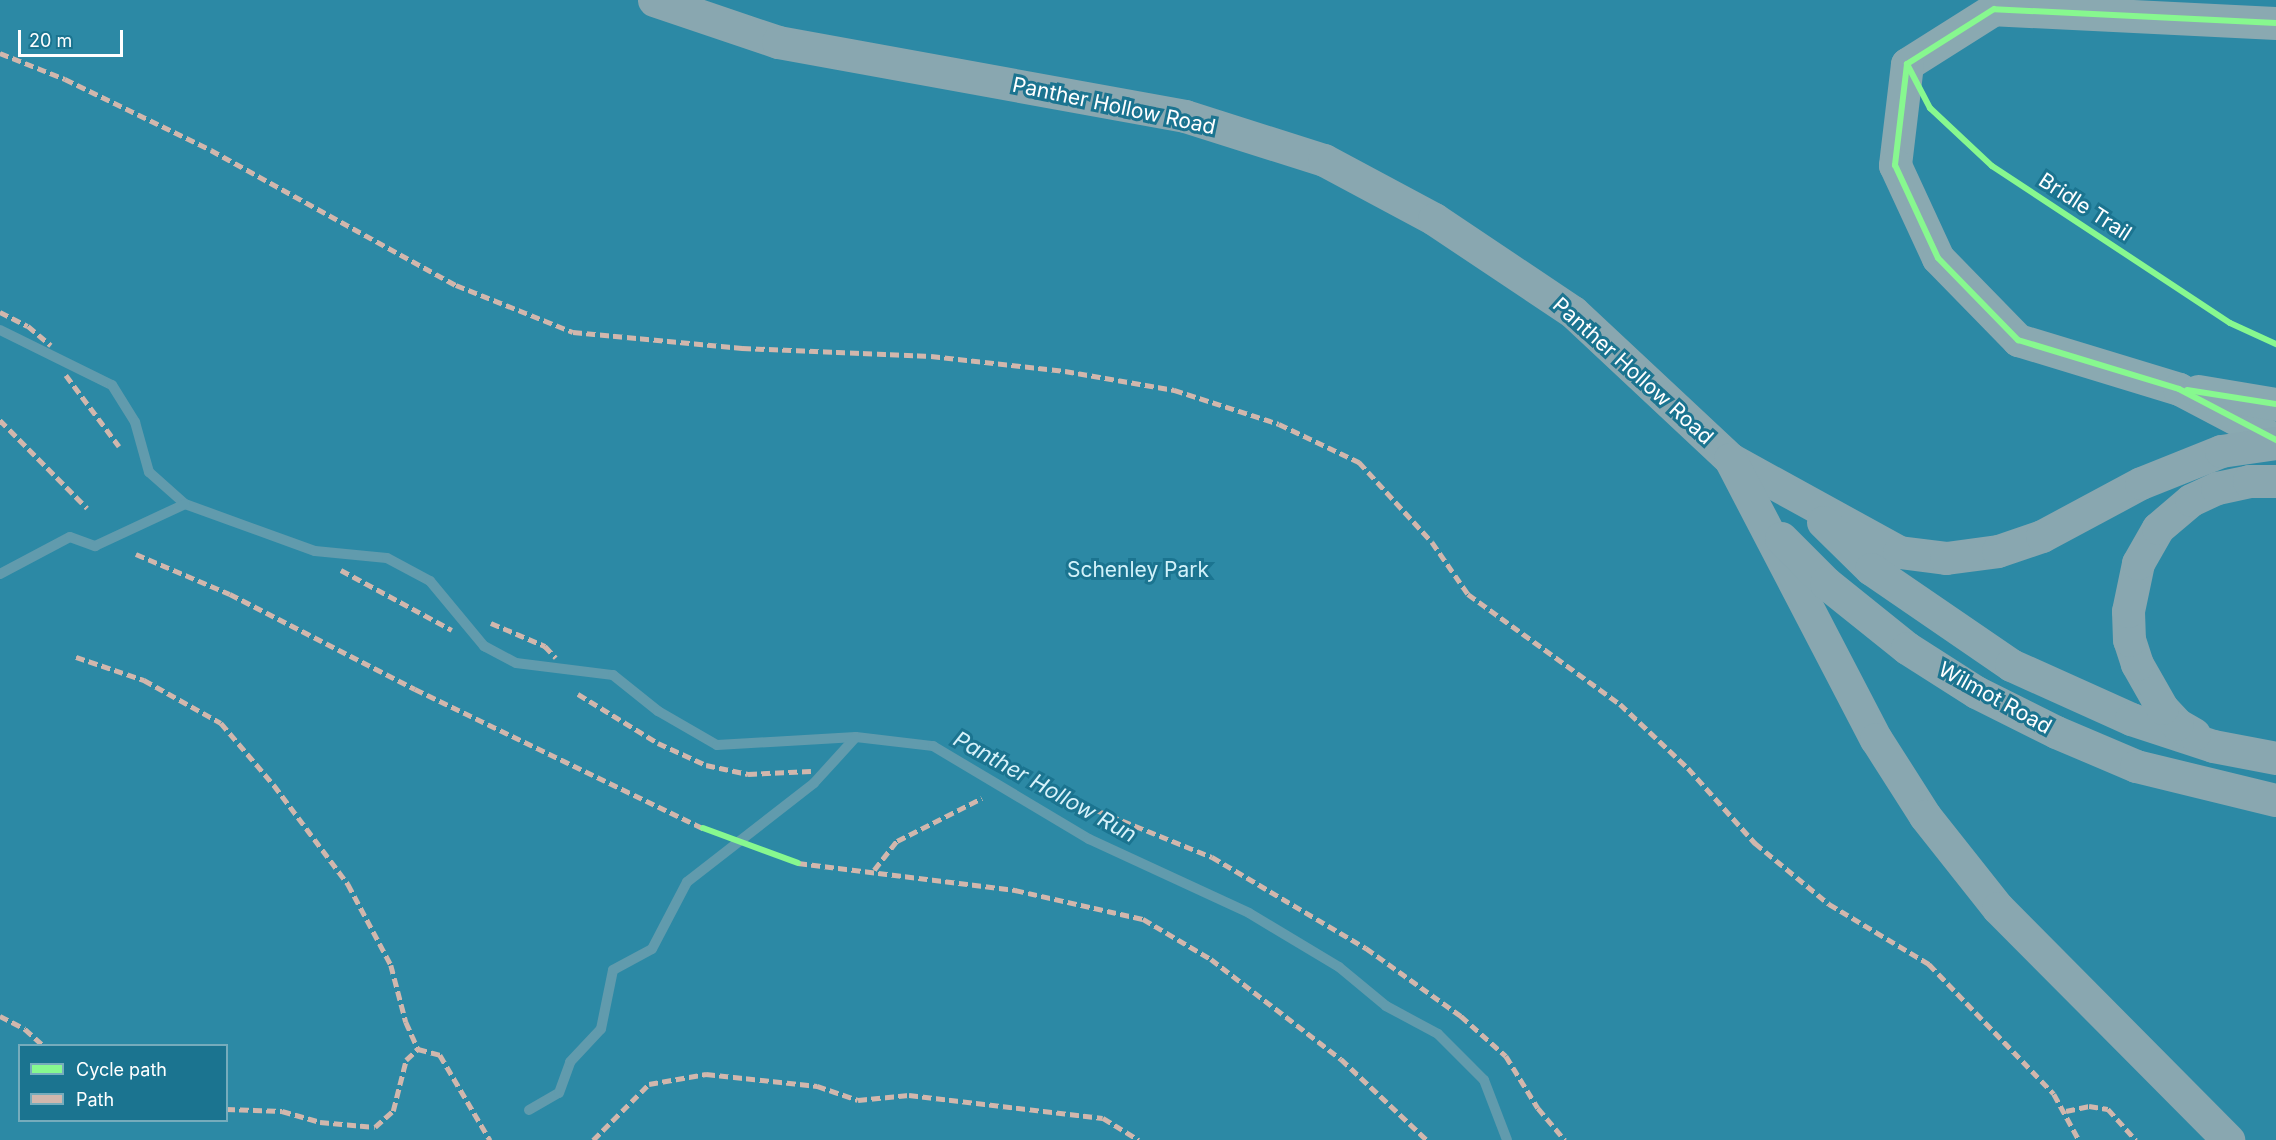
<!DOCTYPE html>
<html>
<head>
<meta charset="utf-8">
<style>
	body { margin:0 }
	#map { position:relative; width:2276px; height:1140px; overflow:hidden; background:#366675; font-family:Inter,sans-serif }
	div>[style] { position:absolute }
	.green>* { inset:0; background:#2c89a5 }
	.stream>* { height:10px; margin:-5px; padding:0 5px; transform-origin:5px; border-radius:5px; background:#619bad }
	.minor>* { height:33px; margin:-16.5px; padding:0 16.5px; transform-origin:16.5px; border-radius:16.5px; background:#8aa9b1 }
	.major>* { height:33px; margin:-16.5px; padding:0 16.5px; transform-origin:16.5px; border-radius:16.5px; background:#89a7b0 }
	.quiet>* { height:4.5px; margin-top:-2.25px; transform-origin:0; background:repeating-linear-gradient(90deg,#d1b7ad 0 9px,transparent 0 13.5px) }
	.cycleway>* { height:6px; margin:-3px; padding:0 3px; transform-origin:3px; border-radius:3px; background:#87f88f }
	span { translate:-50% -50%; white-space:nowrap; text-align:center; line-height:1.15; -webkit-text-stroke:6px #1b7490; paint-order:stroke }
	.street-label { font-size:21px; color:#fff }
	.park-label { font-size:21px; color:#d2f2fa }
	.water-label { font-size:22px; color:#d7f2fa; font-style:italic }
	.legend { position:absolute; left:18px; top:1044px; width:210px; height:78px; box-sizing:border-box; background:#1b7490; border:2px solid #76acbc; margin:0; padding:8px 10px; list-style:none; font-size:18px; color:#fff }
	.legend li { display:flex; align-items:center; gap:12px; height:30px }
	.legend b { width:30px; border:2px solid #76acbc }
	.scale { position:absolute; left:18px; top:30px; width:105px; height:27px; box-sizing:border-box; border:3px solid #fff; border-top:0; padding-left:8px; font-size:18px; line-height:21px; white-space:nowrap; color:#fff; -webkit-text-stroke:4px #1b7490; paint-order:stroke }
</style>
</head>
<body>
<div id="map">
	<div class="green">
		<div style="clip-path:polygon(evenodd,0 0,2276px 0,2276px 1140px,0 1140px,0 0,20px 1046px,226px 1046px,226px 1120px,20px 1120px,20px 1046px)"></div>
	</div>
	<div class="stream">
		<div style="left:0;top:330px;width:125px;rotate:26.2deg"></div>
		<div style="left:112px;top:385px;width:44px;rotate:58.1deg"></div>
		<div style="left:135px;top:422px;width:52px;rotate:74.4deg"></div>
		<div style="left:149px;top:472px;width:48px;rotate:41.6deg"></div>
		<div style="left:185px;top:504px;width:138px;rotate:19.9deg"></div>
		<div style="left:315px;top:551px;width:72px;rotate:5.6deg"></div>
		<div style="left:387px;top:558px;width:49px;rotate:28.1deg"></div>
		<div style="left:430px;top:581px;width:85px;rotate:50.3deg"></div>
		<div style="left:484px;top:646px;width:36px;rotate:28deg"></div>
		<div style="left:516px;top:663px;width:98px;rotate:7.1deg"></div>
		<div style="left:613px;top:675px;width:58px;rotate:38.7deg"></div>
		<div style="left:658px;top:711px;width:68px;rotate:30deg"></div>
		<div style="left:717px;top:745px;width:139px;rotate:-3.3deg"></div>
		<div style="left:856px;top:737px;width:78px;rotate:6.7deg"></div>
		<div style="left:933px;top:746px;width:182px;rotate:30.8deg"></div>
		<div style="left:1089px;top:839px;width:176px;rotate:24.8deg"></div>
		<div style="left:1249px;top:913px;width:105px;rotate:31deg"></div>
		<div style="left:1339px;top:967px;width:61px;rotate:39.7deg"></div>
		<div style="left:1386px;top:1006px;width:59px;rotate:28.3deg"></div>
		<div style="left:1438px;top:1034px;width:65px;rotate:45deg"></div>
		<div style="left:1484px;top:1080px;width:64px;rotate:69deg"></div>
		<div style="left:0;top:574px;width:79px;rotate:-27.9deg"></div>
		<div style="left:70px;top:537px;width:27px;rotate:20deg"></div>
		<div style="left:95px;top:546px;width:99px;rotate:-25deg"></div>
		<div style="left:529px;top:1110px;width:34px;rotate:-30deg"></div>
		<div style="left:559px;top:1093px;width:33px;rotate:-70deg"></div>
		<div style="left:570px;top:1062px;width:45px;rotate:-46.8deg"></div>
		<div style="left:601px;top:1029px;width:60px;rotate:-78.5deg"></div>
		<div style="left:613px;top:970px;width:44px;rotate:-28.3deg"></div>
		<div style="left:652px;top:949px;width:76px;rotate:-62.4deg"></div>
		<div style="left:687px;top:882px;width:161px;rotate:-37.9deg"></div>
		<div style="left:814px;top:783px;width:62px;rotate:-47.6deg"></div>
	</div>
	<div class="minor">
		<div style="left:2276px;top:23px;width:282px;rotate:-177.2deg"></div>
		<div style="left:1994px;top:9px;width:103px;rotate:147.7deg"></div>
		<div style="left:1907px;top:64px;width:102px;rotate:96.8deg"></div>
		<div style="left:1895px;top:165px;width:102px;rotate:65.2deg"></div>
		<div style="left:1938px;top:258px;width:115px;rotate:45.7deg"></div>
		<div style="left:2018px;top:340px;width:168px;rotate:16.9deg"></div>
		<div style="left:2179px;top:389px;width:110px;rotate:27.7deg"></div>
		<div style="left:2198px;top:391px;width:79px;rotate:9.5deg"></div>
	</div>
	<div class="major">
		<div style="left:654px;top:0;width:131px;rotate:18.7deg"></div>
		<div style="left:778px;top:42px;width:414px;rotate:10.3deg"></div>
		<div style="left:1185px;top:116px;width:146px;rotate:17.6deg"></div>
		<div style="left:1324px;top:160px;width:125px;rotate:28.2deg"></div>
		<div style="left:1434px;top:219px;width:167px;rotate:33.8deg"></div>
		<div style="left:1573px;top:312px;width:215px;rotate:43.1deg"></div>
		<div style="left:1730px;top:459px;width:193px;rotate:28.8deg"></div>
		<div style="left:1899px;top:552px;width:47px;rotate:7.3deg"></div>
		<div style="left:1946px;top:558px;width:52px;rotate:-7.7deg"></div>
		<div style="left:1998px;top:551px;width:46px;rotate:-18.8deg"></div>
		<div style="left:2042px;top:536px;width:112px;rotate:-28.2deg"></div>
		<div style="left:2141px;top:483px;width:86px;rotate:-21.8deg"></div>
		<div style="left:2221px;top:451px;width:56px;rotate:-8.3deg"></div>
		<div style="left:1730px;top:459px;width:316px;rotate:62.5deg"></div>
		<div style="left:1876px;top:739px;width:91px;rotate:57.5deg"></div>
		<div style="left:1925px;top:816px;width:117px;rotate:51.6deg"></div>
		<div style="left:1998px;top:908px;width:327px;rotate:45.2deg"></div>
		<div style="left:1823px;top:522px;width:67px;rotate:44.4deg"></div>
		<div style="left:1871px;top:569px;width:170px;rotate:34.4deg"></div>
		<div style="left:2011px;top:665px;width:132px;rotate:24.2deg"></div>
		<div style="left:2131px;top:719px;width:86px;rotate:18.2deg"></div>
		<div style="left:2213px;top:746px;width:64px;rotate:10.8deg"></div>
		<div style="left:1781px;top:538px;width:64px;rotate:45deg"></div>
		<div style="left:1826px;top:583px;width:104px;rotate:38.7deg"></div>
		<div style="left:1907px;top:648px;width:82px;rotate:32.5deg"></div>
		<div style="left:1976px;top:692px;width:89px;rotate:26.6deg"></div>
		<div style="left:2056px;top:732px;width:87px;rotate:23deg"></div>
		<div style="left:2136px;top:766px;width:144px;rotate:13.7deg"></div>
		<div style="left:2194px;top:734px;width:20px;rotate:-150deg"></div>
		<div style="left:2177px;top:724px;width:22px;rotate:-133deg"></div>
		<div style="left:2162px;top:708px;width:51px;rotate:-119.6deg"></div>
		<div style="left:2137px;top:664px;width:25px;rotate:-108deg"></div>
		<div style="left:2129px;top:640px;width:29px;rotate:-92deg"></div>
		<div style="left:2128px;top:611px;width:49px;rotate:-78.2deg"></div>
		<div style="left:2138px;top:563px;width:40px;rotate:-60.3deg"></div>
		<div style="left:2158px;top:528px;width:43px;rotate:-40.3deg"></div>
		<div style="left:2191px;top:500px;width:29px;rotate:-25deg"></div>
		<div style="left:2217px;top:488px;width:33px;rotate:-12deg"></div>
		<div style="left:2249px;top:481px;width:27px"></div>
	</div>
	<div class="quiet">
		<div style="left:0;top:53px;width:70px;rotate:21.8deg"></div>
		<div style="left:65px;top:79px;width:162px;rotate:25.9deg"></div>
		<div style="left:211px;top:150px;width:280px;rotate:28.9deg"></div>
		<div style="left:456px;top:285px;width:126px;rotate:21.9deg"></div>
		<div style="left:573px;top:332px;width:170px;rotate:5.4deg"></div>
		<div style="left:742px;top:348px;width:189px;rotate:2.4deg"></div>
		<div style="left:931px;top:356px;width:135px;rotate:6.4deg"></div>
		<div style="left:1065px;top:371px;width:111px;rotate:9.9deg"></div>
		<div style="left:1174px;top:390px;width:110px;rotate:17.9deg"></div>
		<div style="left:1279px;top:424px;width:89px;rotate:25.4deg"></div>
		<div style="left:1359px;top:462px;width:108px;rotate:47.6deg"></div>
		<div style="left:1432px;top:542px;width:63px;rotate:55.3deg"></div>
		<div style="left:1468px;top:594px;width:188px;rotate:35.9deg"></div>
		<div style="left:1620px;top:704px;width:93px;rotate:43.3deg"></div>
		<div style="left:1688px;top:768px;width:101px;rotate:48.2deg"></div>
		<div style="left:1755px;top:843px;width:96px;rotate:39.5deg"></div>
		<div style="left:1829px;top:904px;width:117px;rotate:31deg"></div>
		<div style="left:1929px;top:964px;width:180px;rotate:46.1deg"></div>
		<div style="left:2054px;top:1094px;width:52px;rotate:61.5deg"></div>
		<div style="left:0;top:312px;width:31px;rotate:27deg"></div>
		<div style="left:28px;top:326px;width:30px;rotate:40deg"></div>
		<div style="left:66px;top:375px;width:89px;rotate:53.3deg"></div>
		<div style="left:0;top:420px;width:124px;rotate:45.3deg"></div>
		<div style="left:136px;top:554px;width:102px;rotate:23.1deg"></div>
		<div style="left:230px;top:594px;width:208px;rotate:27.2deg"></div>
		<div style="left:415px;top:689px;width:320px;rotate:25.8deg"></div>
		<div style="left:341px;top:570px;width:126px;rotate:28.4deg"></div>
		<div style="left:491px;top:623px;width:59px;rotate:23.1deg"></div>
		<div style="left:545px;top:646px;width:16px;rotate:47deg"></div>
		<div style="left:76px;top:657px;width:72px;rotate:18.7deg"></div>
		<div style="left:144px;top:680px;width:88px;rotate:29.2deg"></div>
		<div style="left:221px;top:723px;width:82px;rotate:49.5deg"></div>
		<div style="left:274px;top:785px;width:124px;rotate:53.2deg"></div>
		<div style="left:348px;top:884px;width:92px;rotate:62deg"></div>
		<div style="left:391px;top:965px;width:59px;rotate:75.3deg"></div>
		<div style="left:406px;top:1022px;width:30px;rotate:66deg"></div>
		<div style="left:578px;top:694px;width:94px;rotate:31.5deg"></div>
		<div style="left:658px;top:743px;width:53px;rotate:24.6deg"></div>
		<div style="left:706px;top:765px;width:43px;rotate:12.1deg"></div>
		<div style="left:748px;top:774px;width:63px;rotate:-2.7deg"></div>
		<div style="left:1047px;top:790px;width:178px;rotate:22.1deg"></div>
		<div style="left:1212px;top:857px;width:179px;rotate:30.6deg"></div>
		<div style="left:1366px;top:948px;width:117px;rotate:35.6deg"></div>
		<div style="left:1461px;top:1016px;width:60px;rotate:41.6deg"></div>
		<div style="left:1506px;top:1056px;width:61px;rotate:58.4deg"></div>
		<div style="left:1538px;top:1108px;width:42px;rotate:49.8deg"></div>
		<div style="left:798px;top:863px;width:219px;rotate:7.1deg"></div>
		<div style="left:1015px;top:890px;width:131px;rotate:12.8deg"></div>
		<div style="left:1143px;top:919px;width:79px;rotate:30.5deg"></div>
		<div style="left:1211px;top:959px;width:164px;rotate:37.6deg"></div>
		<div style="left:1341px;top:1059px;width:118px;rotate:43.3deg"></div>
		<div style="left:874px;top:870px;width:37px;rotate:-52deg"></div>
		<div style="left:897px;top:841px;width:95px;rotate:-26.8deg"></div>
		<div style="left:0;top:1016px;width:28px;rotate:27deg"></div>
		<div style="left:25px;top:1029px;width:25px;rotate:42deg"></div>
		<div style="left:226px;top:1109px;width:56px;rotate:2deg"></div>
		<div style="left:282px;top:1111px;width:40px;rotate:16deg"></div>
		<div style="left:320px;top:1122px;width:55px;rotate:5.2deg"></div>
		<div style="left:375px;top:1127px;width:24px;rotate:-42deg"></div>
		<div style="left:393px;top:1111px;width:53px;rotate:-75.7deg"></div>
		<div style="left:406px;top:1060px;width:16px;rotate:-43deg"></div>
		<div style="left:418px;top:1049px;width:23px;rotate:15deg"></div>
		<div style="left:440px;top:1055px;width:99px;rotate:59.5deg"></div>
		<div style="left:2066px;top:1111px;width:24px;rotate:-12deg"></div>
		<div style="left:2089px;top:1106px;width:19px;rotate:9deg"></div>
		<div style="left:2108px;top:1109px;width:42px;rotate:47.9deg"></div>
		<div style="left:593px;top:1140px;width:79px;rotate:-45deg"></div>
		<div style="left:649px;top:1084px;width:58px;rotate:-10deg"></div>
		<div style="left:706px;top:1074px;width:112px;rotate:6.2deg"></div>
		<div style="left:817px;top:1086px;width:43px;rotate:18.9deg"></div>
		<div style="left:858px;top:1100px;width:51px;rotate:-5.6deg"></div>
		<div style="left:909px;top:1095px;width:195px;rotate:6.8deg"></div>
		<div style="left:1103px;top:1118px;width:42px;rotate:31.4deg"></div>
	</div>
	<div class="cycleway">
		<div style="left:2276px;top:23px;width:282px;rotate:-177.2deg"></div>
		<div style="left:1994px;top:9px;width:103px;rotate:147.7deg"></div>
		<div style="left:1907px;top:64px;width:102px;rotate:96.8deg"></div>
		<div style="left:1895px;top:165px;width:102px;rotate:65.2deg"></div>
		<div style="left:1938px;top:258px;width:115px;rotate:45.7deg"></div>
		<div style="left:2018px;top:340px;width:168px;rotate:16.9deg"></div>
		<div style="left:2179px;top:389px;width:110px;rotate:27.7deg"></div>
		<div style="left:1907px;top:64px;width:50px;rotate:62.4deg"></div>
		<div style="left:1930px;top:108px;width:85px;rotate:43.1deg"></div>
		<div style="left:1992px;top:166px;width:285px;rotate:33.4deg"></div>
		<div style="left:2230px;top:323px;width:51px;rotate:24.5deg"></div>
		<div style="left:2187px;top:390px;width:90px;rotate:8.9deg"></div>
		<div style="left:703px;top:828px;width:101px;rotate:20.2deg"></div>
	</div>
	<div class="street-label">
		<span style="left:1114px;top:106px;rotate:12deg">Panther Hollow Road</span>
		<span style="left:2085px;top:207px;rotate:33deg">Bridle Trail</span>
		<span style="left:1633px;top:371px;rotate:42deg">Panther Hollow Road</span>
		<span style="left:1995px;top:698px;rotate:29deg">Wilmot Road</span>
	</div>
	<div class="park-label">
		<span style="left:1138px;top:570px">Schenley Park</span>
	</div>
	<div class="water-label">
		<span style="left:1045px;top:787px;rotate:29deg">Panther Hollow Run</span>
	</div>
	<ul class="legend">
	<li><b style="height:8px;background:#87f88f"></b>Cycle path</li>
	<li><b style="height:8px;background:#d1b7ad"></b>Path</li>
	</ul>
	<div class="scale">20 m</div>
</div>
</body>
</html>
